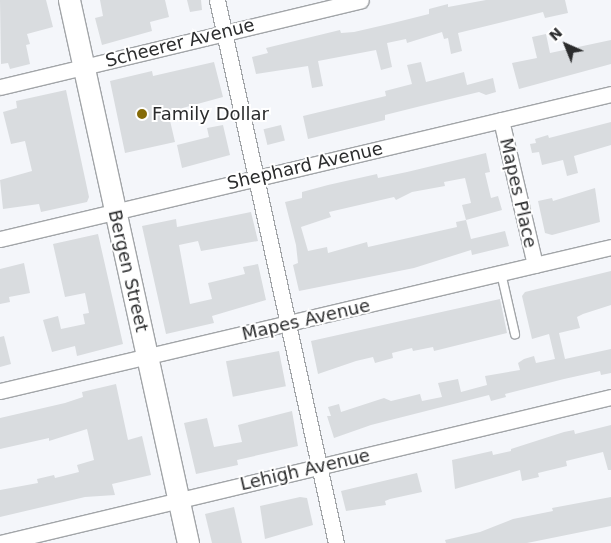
<!DOCTYPE html>
<html>
<head>
<meta charset="utf-8">
<style>
	body { margin:0 }
	#map { position:relative; width:611px; height:543px; overflow:hidden; background:#f4f6fa; font-family:"DejaVu Sans",sans-serif }
	div>[style] { position:absolute }
	.building>* { inset:0; background:#d9dcdf; transform-origin:0 0 }
	.roads { filter:drop-shadow(1px 0 #a2a5a8) drop-shadow(-1px 0 #a2a5a8) drop-shadow(0 1px #a2a5a8) drop-shadow(0 -1px #a2a5a8) }
	.lane>* { height:8px; margin:-4px; padding:0 4px; transform-origin:4px; border-radius:4px; background:#fff }
	.street>* { height:15px; margin:-7.5px; padding:0 7.5px; transform-origin:7.5px; border-radius:7.5px; background:#fff }
	.secondary>* { height:21px; margin:-10.5px; padding:0 10.5px; transform-origin:10.5px; border-radius:10.5px; background:#fff }
	.dots>* { width:14px; height:14px; translate:-50% -50%; box-sizing:border-box; border:2px solid #fff; border-radius:50% }
	span { translate:-50% -50%; white-space:nowrap; text-align:center; line-height:1.15; -webkit-text-stroke:4px #fff; paint-order:stroke }
	.street-label { font-size:18px; color:#2b2c2d }
	.poi-label { font-size:18px; color:#2b2c2d }
	.left { translate:0 -50%; text-align:left }
	.north { position:absolute; left:541px; top:20px; width:50px; height:50px; -webkit-text-stroke:4px #fff; paint-order:stroke; rotate:316deg; font-size:14px; font-weight:700; line-height:20px; text-align:center; color:#2b2c2d }
	.north::after { content:''; display:block; margin:auto; width:18px; height:22px; background:#2b2c2d; clip-path:polygon(50% 0,100% 100%,50% 72%,0 100%) }
</style>
</head>
<body>
<div id="map">
	<div class="building">
		<div style="clip-path:polygon(0 0,46px 0,53px 27px,27px 34px,30px 44px,26px 45px,30px 64px,10px 69px,8px 63px,1px 64px)"></div>
		<div style="clip-path:polygon(100px 0,165px 0,169px 17px,150px 22px,152px 31px,102px 45px,95px 18px,103px 16px)"></div>
		<div style="clip-path:polygon(187px 0,201px 0,202px 10px,190px 12px)"></div>
		<div style="clip-path:polygon(486px 0,565px 0,568px 13px,545px 18px,543px 12px,458px 33px,462px 51px,451px 54px,448px 38px,444px 39px,442px 32px,407px 43px,406px 39px,387px 43px,392px 67px,381px 70px,376px 50px,318px 61px,323px 86px,312px 88px,308px 66px,256px 74px,252px 57px,268px 53px,266px 48px,340px 30px,341px 33px,354px 32px,393px 23px,429px 14px,429px 9px,448px 4px,448px 7px)"></div>
		<div style="clip-path:polygon(546px 34px,550px 53px,611px 40px,611px 64px,519px 89px,512px 63px,537px 58px,532px 37px)"></div>
		<div style="clip-path:polygon(214px 62px,223px 97px,168px 112px,175px 142px,125px 153px,110px 81px,152px 71px,153px 76px)"></div>
		<div style="clip-path:polygon(421px 62px,426px 82px,464px 72px,467px 85px,493px 78px,496px 92px,486px 95px,479px 92px,421px 106px,385px 115px,385px 120px,308px 139px,303px 116px,386px 96px,385px 91px,412px 84px,407px 65px)"></div>
		<div style="clip-path:polygon(66px 90px,89px 197px,87px 202px,41px 212px,39px 204px,3px 209px,0 180px,32px 171px,25px 141px,11px 144px,3px 112px,17px 108px,16px 101px)"></div>
		<div style="clip-path:polygon(611px 122px,611px 145px,574px 156px,578px 173px,567px 176px,563px 160px,542px 165px,539px 152px,532px 153px,530px 144px,536px 143px,535px 139px,548px 135px,549px 138px)"></div>
		<div style="clip-path:polygon(223px 125px,230px 155px,182px 168px,177px 145px,209px 137px,207px 128px)"></div>
		<div style="left:281px;top:125px;width:16px;height:18px;rotate:76deg"></div>
		<div style="clip-path:polygon(486px 153px,490px 172px,485px 173px,491px 198px,498px 196px,502px 210px,466px 220px,462px 205px,471px 203px,465px 178px,444px 182px,445px 186px,412px 192px,396px 200px,394px 197px,329px 212px,331px 217px,301px 227px,308px 251px,327px 247px,328px 253px,367px 242px,368px 247px,386px 243px,457px 227px,456px 222px,466px 220px,471px 239px,505px 231px,509px 246px,472px 255px,471px 250px,414px 268px,299px 291px,293px 265px,298px 263px,296px 245px,285px 202px,302px 198px,302px 192px,328px 185px,377px 174px,378px 178px,407px 172px)"></div>
		<div style="clip-path:polygon(595px 188px,600px 222px,552px 235px,545px 233px,538px 201px,552px 198px,553px 201px)"></div>
		<div style="clip-path:polygon(251px 212px,258px 241px,201px 251px,198px 241px,179px 245px,190px 304px,212px 299px,208px 283px,245px 274px,243px 267px,258px 264px,266px 300px,212px 316px,214px 323px,166px 334px,142px 226px,176px 219px,177px 227px)"></div>
		<div style="clip-path:polygon(98px 234px,123px 344px,77px 356px,75px 346px,52px 352px,43px 320px,58px 316px,61px 329px,85px 324px,83px 314px,89px 313px,85px 293px,65px 297px,53px 244px)"></div>
		<div style="clip-path:polygon(24px 263px,30px 293px,9px 297px,10px 302px,0 304px,0 269px)"></div>
		<div style="clip-path:polygon(611px 271px,611px 305px,583px 314px,577px 317px,580px 328px,559px 333px,565px 359px,611px 349px,611px 373px,601px 375px,600px 371px,564px 379px,505px 394px,506px 397px,491px 401px,489px 395px,371px 425px,334px 438px,327px 416px,331px 416px,328px 407px,339px 404px,341px 412px,384px 398px,391px 401px,420px 394px,422px 401px,442px 397px,438px 383px,458px 379px,461px 392px,487px 385px,485px 376px,520px 370px,518px 363px,524px 359px,534px 356px,536px 363px,555px 359px,549px 334px,532px 339px,522px 296px,525px 292px)"></div>
		<div style="clip-path:polygon(500px 299px,507px 333px,434px 351px,433px 347px,413px 351px,412px 348px,392px 353px,393px 358px,375px 363px,373px 357px,356px 361px,318px 374px,311px 341px)"></div>
		<div style="clip-path:polygon(4px 336px,11px 364px,0 367px,0 337px)"></div>
		<div style="left:279px;top:351px;width:36px;height:54px;rotate:79deg"></div>
		<div style="clip-path:polygon(116px 384px,128px 440px,142px 436px,151px 475px,112px 484px,115px 495px,85px 497px,0 517px,0 490px,38px 483px,37px 479px,54px 475px,55px 478px,79px 472px,77px 465px,94px 460px,87px 429px,49px 441px,49px 438px,0 449px,0 418px,65px 403px,83px 397px,82px 392px)"></div>
		<div style="clip-path:polygon(292px 411px,298px 446px,237px 460px,238px 465px,196px 474px,184px 423px,207px 418px,214px 447px,242px 442px,238px 425px)"></div>
		<div style="clip-path:polygon(611px 425px,611px 470px,608px 470px,603px 452px,566px 461px,567px 466px,538px 473px,539px 477px,522px 481px,520px 470px,455px 489px,452px 460px,492px 451px,493px 455px,511px 451px,511px 449px,564px 432px,574px 430px,575px 434px)"></div>
		<div style="clip-path:polygon(417px 473px,422px 492px,390px 499px,385px 501px,386px 505px,346px 511px,341px 491px)"></div>
		<div style="clip-path:polygon(300px 497px,307px 498px,313px 525px,265px 539px,260px 506px)"></div>
		<div style="clip-path:polygon(611px 497px,611px 526px,527px 543px,446px 543px,445px 540px,480px 532px,513px 519px,553px 511px,552px 508px)"></div>
		<div style="clip-path:polygon(234px 507px,242px 543px,212px 543px,205px 514px)"></div>
	</div>
	<div class="roads">
		<div class="lane">
			<div style="left:501px;top:273px;width:63px;rotate:77.1deg"></div>
		</div>
		<div class="street">
			<div style="left:217px;top:0;width:556px;rotate:77.64deg"></div>
			<div style="left:0;top:87px;width:371px;rotate:-13.5deg"></div>
			<div style="left:501px;top:120px;width:149px;rotate:76.8deg"></div>
			<div style="left:0;top:239px;width:628px;rotate:-13.35deg"></div>
			<div style="left:0;top:391px;width:628px;rotate:-13.26deg"></div>
			<div style="left:0;top:543px;width:628px;rotate:-13.44deg"></div>
		</div>
		<div class="secondary">
			<div style="left:69px;top:0;width:556px;rotate:77.64deg"></div>
		</div>
	</div>
	<div class="dots">
		<div style="left:142px;top:114px;background:#856b08"></div>
	</div>
	<div class="street-label">
		<span style="left:180px;top:43px;rotate:-14deg">Scheerer Avenue</span>
		<span style="left:305px;top:166px;rotate:-13deg">Shephard Avenue</span>
		<span style="left:518px;top:193px;rotate:77deg">Mapes Place</span>
		<span style="left:128px;top:271px;rotate:77deg">Bergen Street</span>
		<span style="left:306px;top:320px;rotate:-13deg">Mapes Avenue</span>
		<span style="left:305px;top:470px;rotate:-13deg">Lehigh Avenue</span>
	</div>
	<div class="poi-label">
		<span class="left" style="left:152px;top:114px">Family Dollar</span>
	</div>
	<div class="north">N</div>
</div>
</body>
</html>
